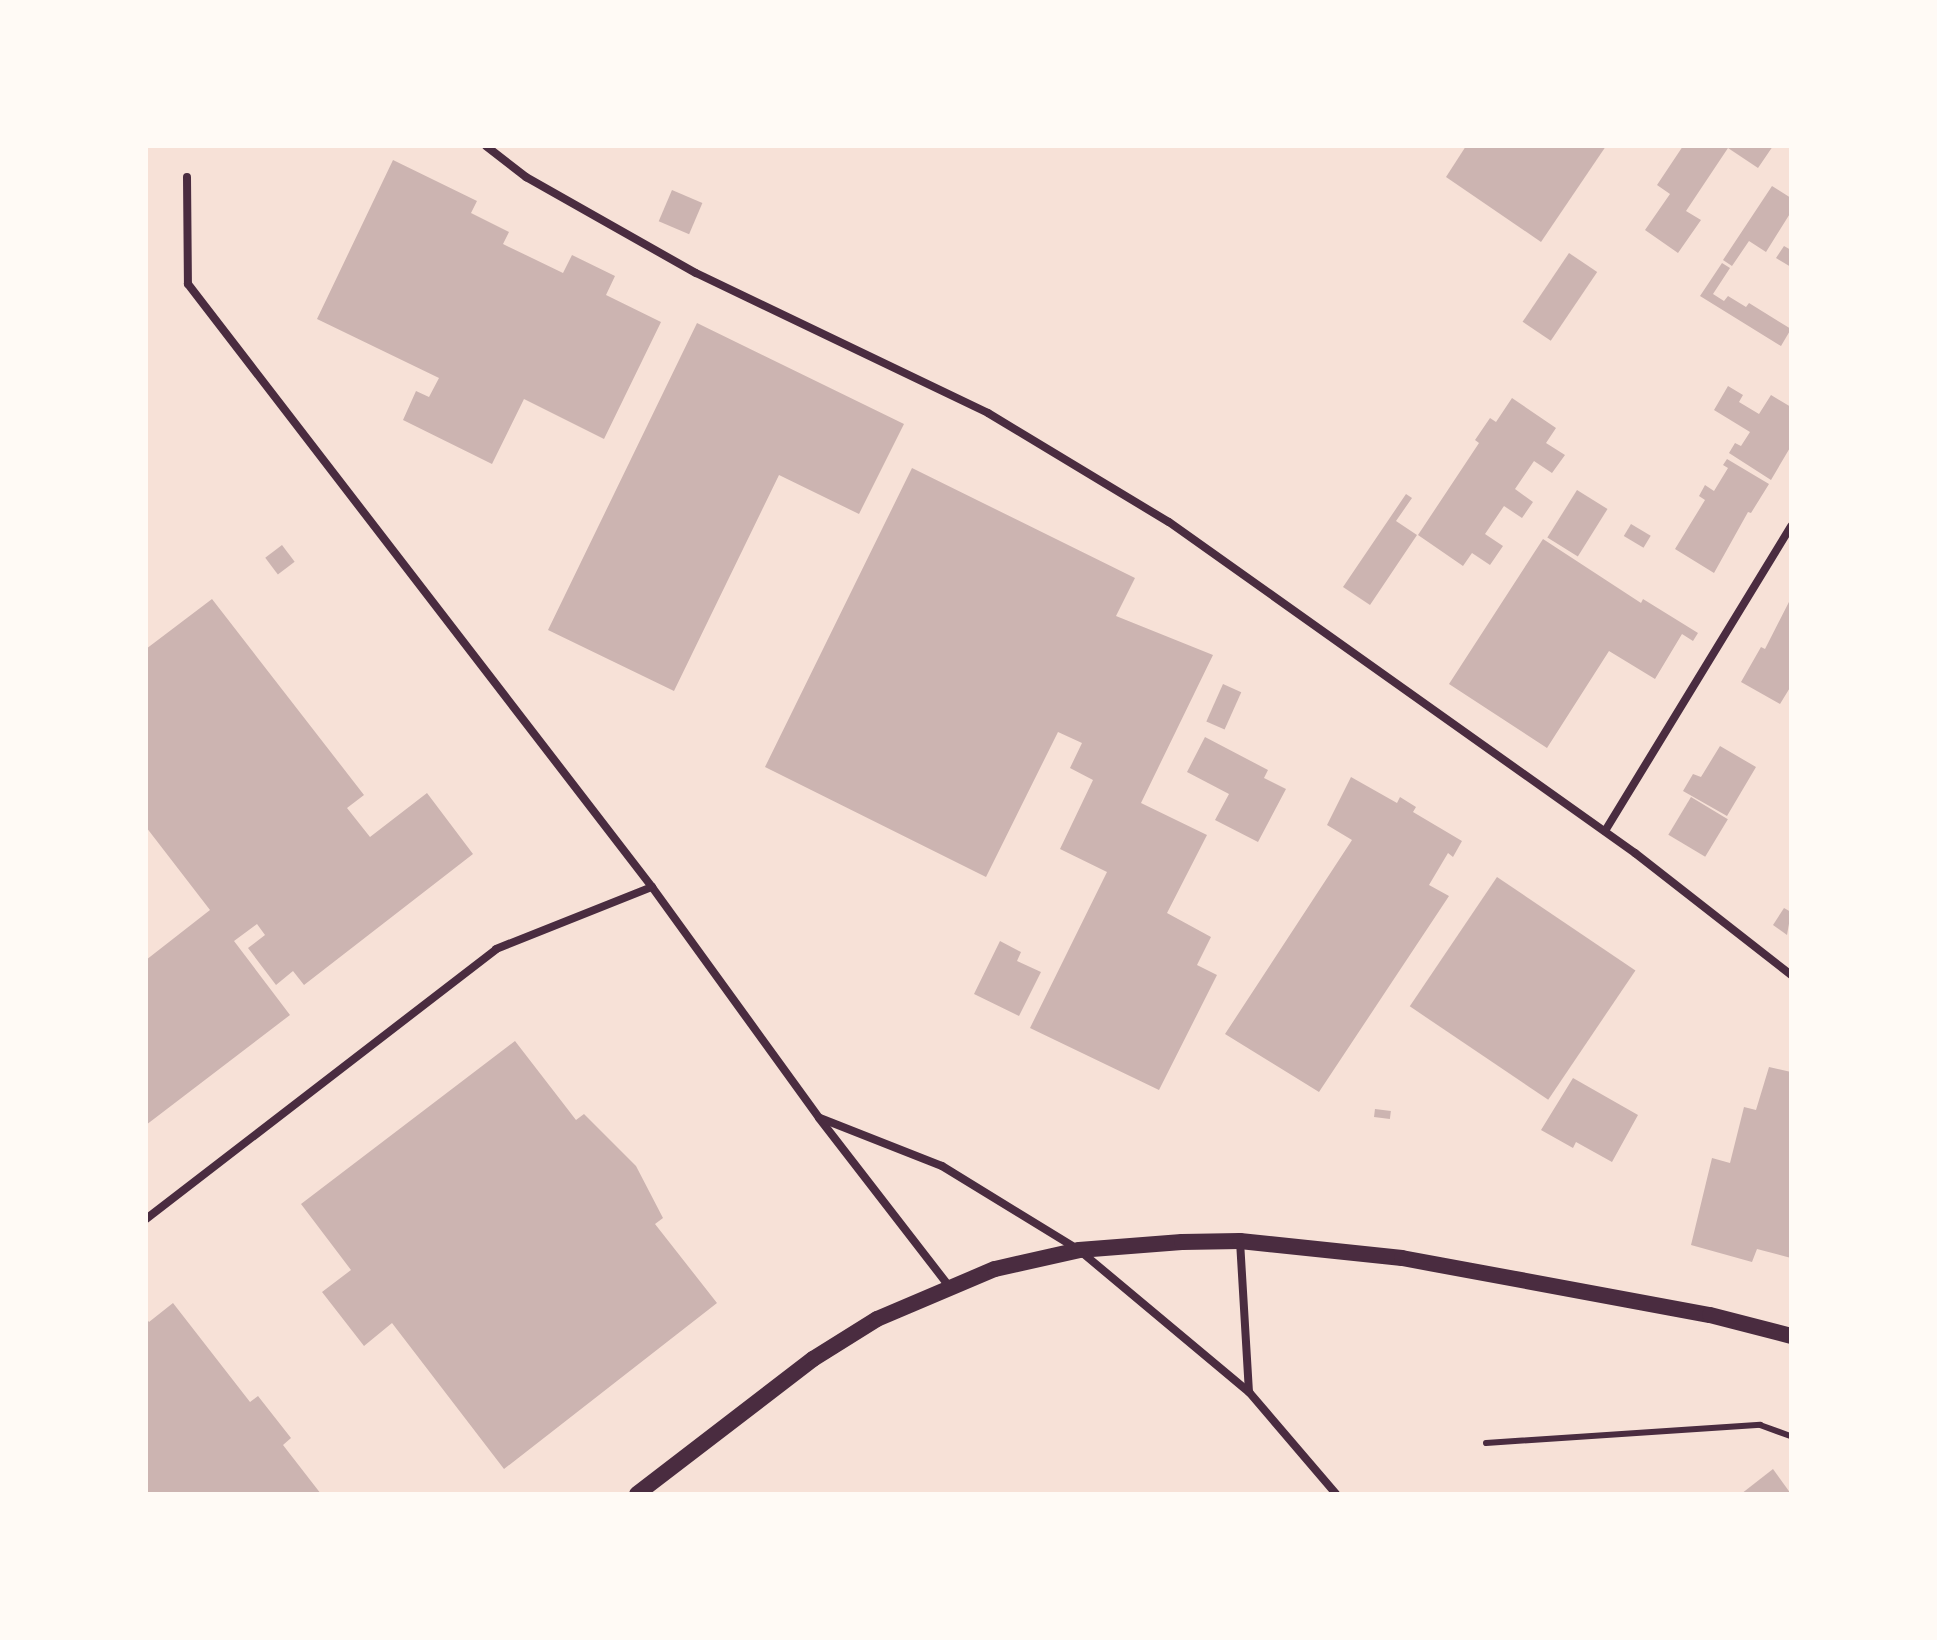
<!DOCTYPE html>
<html>
<head>
<meta charset="utf-8">
<style>
	body { margin:0 }
	#map { position:relative; width:1937px; height:1640px; overflow:hidden; background:#f7e1d7; font-family:Mulish,sans-serif }
	div>[style] { position:absolute }
	.building>* { inset:0; background:#ccb4b1; transform-origin:0 0 }
	.service>* { height:6px; margin:-3px; padding:0 3px; transform-origin:3px; border-radius:3px; background:#4a2c40 }
	.minor>* { height:8px; margin:-4px; padding:0 4px; transform-origin:4px; border-radius:4px; background:#4a2c40 }
	.secondary>* { height:16px; margin:-8px; padding:0 8px; transform-origin:8px; border-radius:8px; background:#4a2c40 }
	span { translate:-50% -50%; white-space:nowrap; text-align:center; line-height:1.15; -webkit-text-stroke:6px #fffaf5; paint-order:stroke }
	.frame { position:absolute; inset:0; border:148px solid #fffaf5; pointer-events:none }
</style>
</head>
<body>
<div id="map">
	<div class="building">
		<div style="clip-path:polygon(1466px 146px,1606px 146px,1541px 242px,1446px 177px)"></div>
		<div style="clip-path:polygon(1683px 146px,1773px 146px,1758px 168px,1728px 148px,1686px 211px,1701px 220px,1678px 253px,1645px 230px,1670px 194px,1657px 185px)"></div>
		<div style="clip-path:polygon(393px 160px,477px 201px,471px 213px,509px 232px,503px 244px,563px 273px,572px 255px,615px 276px,606px 295px,661px 322px,604px 439px,524px 399px,492px 464px,403px 420px,416px 391px,429px 397px,439px 378px,317px 319px)"></div>
		<div style="clip-path:polygon(1772px 186px,1791px 198px,1791px 212px,1766px 252px,1749px 241px,1732px 266px,1723px 260px)"></div>
		<div style="left:672px;top:190px;width:33px;height:34px;rotate:23deg"></div>
		<div style="clip-path:polygon(1784px 246px,1791px 250px,1791px 267px,1776px 258px)"></div>
		<div style="left:1569px;top:253px;width:34px;height:83px;rotate:34deg"></div>
		<div style="clip-path:polygon(1722px 263px,1730px 268px,1713px 294px,1724px 301px,1728px 296px,1746px 307px,1749px 303px,1791px 329px,1781px 346px,1700px 296px)"></div>
		<div style="clip-path:polygon(697px 323px,904px 424px,859px 514px,779px 475px,674px 691px,548px 630px)"></div>
		<div style="clip-path:polygon(1728px 386px,1743px 395px,1739px 402px,1759px 414px,1771px 395px,1791px 407px,1791px 446px,1771px 480px,1729px 453px,1735px 443px,1741px 446px,1750px 432px,1714px 410px)"></div>
		<div style="clip-path:polygon(1512px 398px,1556px 428px,1546px 443px,1565px 455px,1552px 473px,1534px 461px,1515px 489px,1533px 502px,1522px 518px,1504px 506px,1485px 534px,1503px 546px,1490px 565px,1472px 553px,1463px 566px,1418px 535px,1479px 443px,1475px 440px,1490px 418px,1496px 422px)"></div>
		<div style="clip-path:polygon(1727px 459px,1769px 484px,1751px 513px,1748px 512px,1714px 573px,1675px 549px,1705px 500px,1699px 496px,1705px 485px,1714px 491px,1728px 468px,1723px 465px)"></div>
		<div style="clip-path:polygon(912px 468px,1135px 578px,1116px 616px,1213px 655px,1141px 803px,1207px 835px,1167px 913px,1211px 937px,1197px 965px,1217px 975px,1159px 1090px,1030px 1028px,1107px 872px,1060px 849px,1093px 780px,1070px 768px,1082px 743px,1058px 732px,986px 877px,765px 767px)"></div>
		<div style="left:1577px;top:490px;width:36px;height:56px;rotate:32deg"></div>
		<div style="clip-path:polygon(1406px 494px,1412px 498px,1396px 521px,1417px 535px,1370px 605px,1343px 587px)"></div>
		<div style="left:1631px;top:524px;width:23px;height:14px;rotate:31deg"></div>
		<div style="clip-path:polygon(1543px 539px,1641px 603px,1643px 599px,1698px 633px,1693px 641px,1682px 634px,1655px 679px,1609px 651px,1547px 748px,1449px 684px)"></div>
		<div style="left:282px;top:545px;width:21px;height:21px;rotate:53deg"></div>
		<div style="clip-path:polygon(1791px 598px,1791px 686px,1780px 704px,1741px 682px,1761px 647px,1765px 649px)"></div>
		<div style="clip-path:polygon(212px 599px,364px 795px,347px 808px,370px 837px,427px 793px,473px 854px,304px 985px,293px 971px,276px 985px,248px 948px,265px 935px,257px 924px,234px 941px,290px 1015px,146px 1125px,146px 960px,210px 910px,146px 827px,146px 649px)"></div>
		<div style="left:1223px;top:684px;width:20px;height:41px;rotate:24deg"></div>
		<div style="clip-path:polygon(1205px 737px,1268px 770px,1264px 778px,1286px 789px,1258px 842px,1215px 820px,1229px 794px,1187px 772px)"></div>
		<div style="clip-path:polygon(1720px 746px,1756px 767px,1727px 816px,1683px 791px,1693px 774px,1701px 777px)"></div>
		<div style="clip-path:polygon(1351px 777px,1397px 803px,1400px 797px,1416px 807px,1413px 812px,1462px 841px,1453px 857px,1448px 853px,1429px 885px,1449px 896px,1319px 1092px,1225px 1034px,1352px 840px,1327px 825px)"></div>
		<div style="left:1691px;top:797px;width:43px;height:44px;rotate:31deg"></div>
		<div style="left:1497px;top:877px;width:167px;height:156px;rotate:34deg"></div>
		<div style="clip-path:polygon(1784px 908px,1791px 912px,1787px 935px,1773px 925px)"></div>
		<div style="clip-path:polygon(1000px 941px,1021px 952px,1017px 961px,1041px 972px,1019px 1016px,974px 994px)"></div>
		<div style="clip-path:polygon(515px 1041px,576px 1120px,584px 1114px,636px 1166px,663px 1218px,655px 1224px,717px 1303px,504px 1469px,392px 1323px,364px 1346px,322px 1292px,351px 1270px,301px 1204px)"></div>
		<div style="clip-path:polygon(1769px 1067px,1791px 1072px,1791px 1258px,1757px 1249px,1752px 1262px,1691px 1245px,1712px 1158px,1730px 1163px,1744px 1107px,1756px 1110px)"></div>
		<div style="clip-path:polygon(1573px 1078px,1638px 1115px,1612px 1162px,1576px 1142px,1573px 1148px,1541px 1130px)"></div>
		<div style="left:1375px;top:1109px;width:16px;height:8px;rotate:7deg"></div>
		<div style="clip-path:polygon(173px 1303px,250px 1402px,258px 1396px,291px 1438px,283px 1445px,321px 1494px,146px 1494px,146px 1318px,149px 1322px)"></div>
		<div style="clip-path:polygon(1773px 1469px,1791px 1494px,1741px 1494px)"></div>
	</div>
	<div class="service">
		<div style="left:1486px;top:1443px;width:275px;rotate:-3.8deg"></div>
		<div style="left:1760px;top:1425px;width:33px;rotate:20deg"></div>
	</div>
	<div class="minor">
		<div style="left:486px;top:146px;width:51px;rotate:37.8deg"></div>
		<div style="left:526px;top:177px;width:195px;rotate:29.5deg"></div>
		<div style="left:696px;top:273px;width:324px;rotate:25.6deg"></div>
		<div style="left:988px;top:413px;width:211px;rotate:31.1deg"></div>
		<div style="left:1169px;top:522px;width:572px;rotate:35.39deg"></div>
		<div style="left:1635px;top:853px;width:198px;rotate:38deg"></div>
		<div style="left:187px;top:177px;width:107px;rotate:89.5deg"></div>
		<div style="left:188px;top:284px;width:761px;rotate:52.42deg"></div>
		<div style="left:652px;top:887px;width:285px;rotate:54.1deg"></div>
		<div style="left:819px;top:1118px;width:212px;rotate:52.3deg"></div>
		<div style="left:1605px;top:831px;width:357px;rotate:-58.6deg"></div>
		<div style="left:820px;top:1118px;width:131px;rotate:21.5deg"></div>
		<div style="left:942px;top:1166px;width:161px;rotate:31.5deg"></div>
		<div style="left:1079px;top:1250px;width:222px;rotate:39.9deg"></div>
		<div style="left:1249px;top:1392px;width:134px;rotate:49.5deg"></div>
		<div style="left:146px;top:1219px;width:442px;rotate:-37.6deg"></div>
		<div style="left:496px;top:949px;width:168px;rotate:-21.7deg"></div>
		<div style="left:1240px;top:1241px;width:151px;rotate:86.6deg"></div>
	</div>
	<div class="secondary">
		<div style="left:637px;top:1494px;width:222px;rotate:-37.5deg"></div>
		<div style="left:813px;top:1359px;width:75px;rotate:-32deg"></div>
		<div style="left:877px;top:1319px;width:128px;rotate:-23deg"></div>
		<div style="left:995px;top:1269px;width:86px;rotate:-12.7deg"></div>
		<div style="left:1079px;top:1250px;width:103px;rotate:-4.4deg"></div>
		<div style="left:1182px;top:1242px;width:58px;rotate:-1deg"></div>
		<div style="left:1240px;top:1241px;width:163px;rotate:6deg"></div>
		<div style="left:1402px;top:1258px;width:313px;rotate:10.5deg"></div>
		<div style="left:1710px;top:1315px;width:84px;rotate:14.5deg"></div>
	</div>
	<div class="frame"></div>
</div>
</body>
</html>
